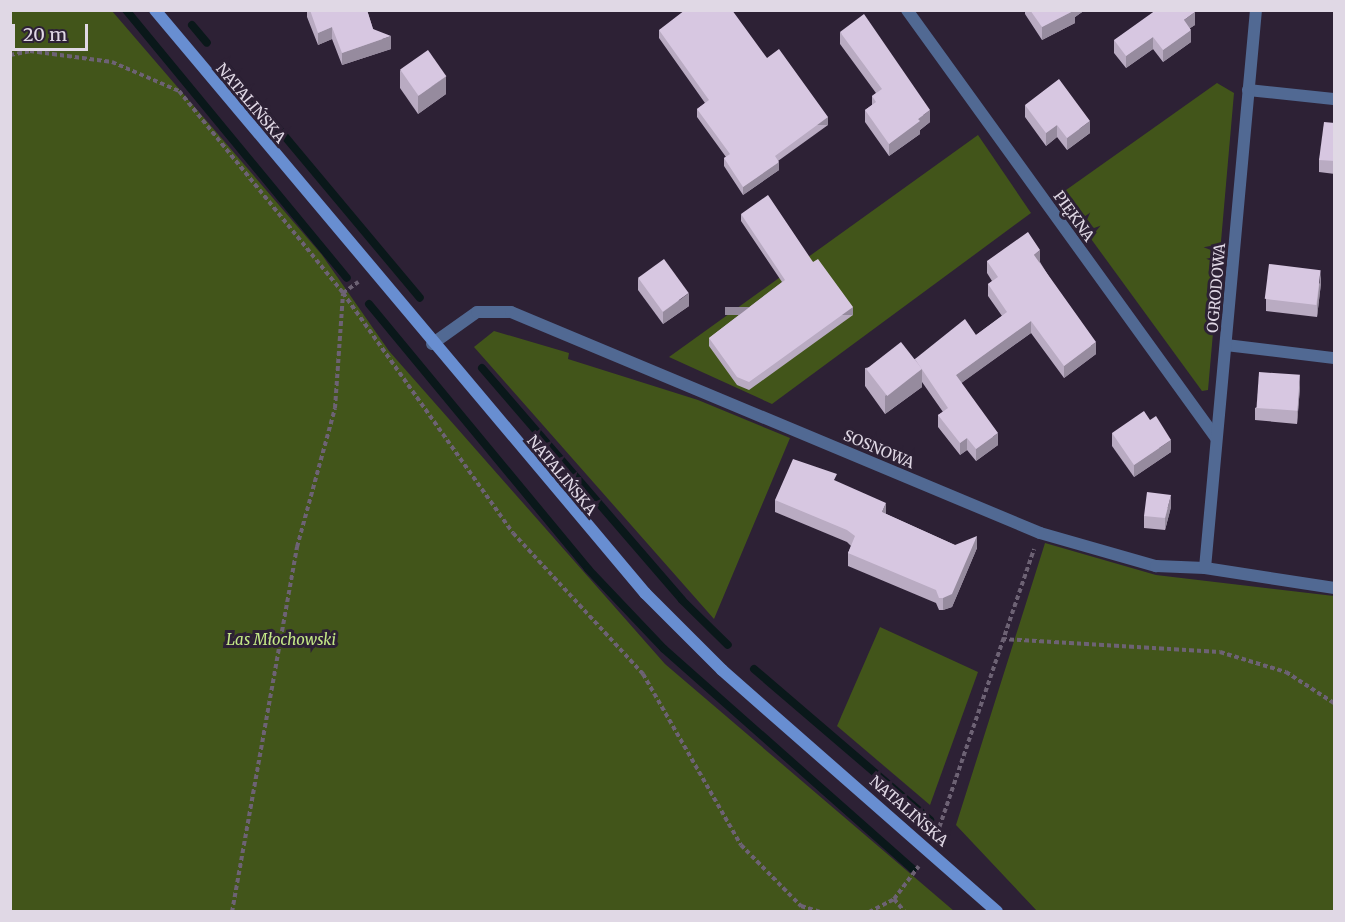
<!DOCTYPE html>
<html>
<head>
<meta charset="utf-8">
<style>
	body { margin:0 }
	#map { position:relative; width:1345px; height:922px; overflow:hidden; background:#2d2135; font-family:Merriweather,serif }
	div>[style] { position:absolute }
	.green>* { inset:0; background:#42551a }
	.stream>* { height:8px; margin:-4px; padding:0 4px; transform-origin:4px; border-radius:4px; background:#0a181a }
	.path>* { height:4px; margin-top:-2px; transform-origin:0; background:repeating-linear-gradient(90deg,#6d6274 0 4.5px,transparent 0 7.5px) }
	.street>* { height:12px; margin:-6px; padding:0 6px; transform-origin:6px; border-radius:6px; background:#516993 }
	.secondary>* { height:12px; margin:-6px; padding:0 6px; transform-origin:6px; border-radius:6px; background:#688ed1 }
	.wall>* { inset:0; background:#b9abc2 }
	.shaded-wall>* { inset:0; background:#968b9e; transform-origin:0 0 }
	.building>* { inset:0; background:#d7c7e1; transform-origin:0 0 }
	span { translate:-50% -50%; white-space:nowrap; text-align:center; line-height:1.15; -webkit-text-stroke:6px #2d2135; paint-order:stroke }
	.street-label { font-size:15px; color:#e0d8e5 }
	.park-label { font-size:15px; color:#c5ea87; font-style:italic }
	.frame { position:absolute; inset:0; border:12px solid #e0d8e5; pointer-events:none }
	.scale { position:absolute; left:12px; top:24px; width:76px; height:27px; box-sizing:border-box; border:3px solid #e0d8e5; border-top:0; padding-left:8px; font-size:18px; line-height:21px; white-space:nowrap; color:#e0d8e5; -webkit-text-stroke:4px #2d2135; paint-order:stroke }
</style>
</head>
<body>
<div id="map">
	<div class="green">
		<div style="clip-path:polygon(10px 11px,112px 11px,322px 255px,389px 351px,665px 664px,954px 911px,11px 911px)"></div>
		<div style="clip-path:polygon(1217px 83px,1234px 93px,1208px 390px,1202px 391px,1059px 195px)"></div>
		<div style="clip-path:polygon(978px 135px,1031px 213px,772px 404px,669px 357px)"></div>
		<div style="clip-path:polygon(494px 331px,569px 353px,568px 359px,698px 400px,790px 438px,714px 619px,474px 347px)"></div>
		<div style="clip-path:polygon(1045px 543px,1156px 575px,1334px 596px,1334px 911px,1037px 911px,956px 825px)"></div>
		<div style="clip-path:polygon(880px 627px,978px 672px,930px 805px,837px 726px)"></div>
	</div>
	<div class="stream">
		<div style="left:126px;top:10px;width:347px;rotate:50.5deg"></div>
		<div style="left:192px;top:25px;width:23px;rotate:50deg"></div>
		<div style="left:226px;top:66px;width:302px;rotate:50.1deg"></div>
		<div style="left:369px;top:304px;width:344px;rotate:50.4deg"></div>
		<div style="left:588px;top:569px;width:110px;rotate:46.5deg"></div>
		<div style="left:664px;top:649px;width:332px;rotate:41.5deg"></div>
		<div style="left:482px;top:368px;width:306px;rotate:49.2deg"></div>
		<div style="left:682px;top:600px;width:64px;rotate:44.4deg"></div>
		<div style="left:754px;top:669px;width:232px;rotate:40.6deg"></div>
	</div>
	<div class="path">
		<div style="left:10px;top:55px;width:20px;rotate:-11deg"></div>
		<div style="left:30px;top:51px;width:83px;rotate:7.6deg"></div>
		<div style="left:112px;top:62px;width:73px;rotate:23.4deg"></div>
		<div style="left:179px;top:91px;width:260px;rotate:50.9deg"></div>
		<div style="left:343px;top:293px;width:294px;rotate:54.7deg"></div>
		<div style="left:513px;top:533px;width:192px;rotate:47.3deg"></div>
		<div style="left:643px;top:674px;width:197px;rotate:60.2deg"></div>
		<div style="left:741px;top:845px;width:86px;rotate:45.5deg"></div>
		<div style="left:801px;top:906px;width:21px;rotate:17deg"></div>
		<div style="left:1002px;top:639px;width:218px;rotate:3.4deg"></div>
		<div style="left:1220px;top:652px;width:69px;rotate:16.9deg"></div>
		<div style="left:1286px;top:672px;width:57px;rotate:32.9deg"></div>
		<div style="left:937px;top:834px;width:301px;rotate:-71.2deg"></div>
		<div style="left:894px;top:899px;width:17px;rotate:50deg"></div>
		<div style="left:232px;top:912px;width:371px;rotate:-79.9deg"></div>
		<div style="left:297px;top:547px;width:144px;rotate:-74.7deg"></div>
		<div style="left:335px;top:408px;width:115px;rotate:-86deg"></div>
		<div style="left:343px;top:293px;width:19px;rotate:-36deg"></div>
		<div style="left:869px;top:912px;width:28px;rotate:-27deg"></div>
		<div style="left:894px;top:899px;width:41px;rotate:-52.9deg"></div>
	</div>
	<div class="street">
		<div style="left:907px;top:10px;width:528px;rotate:54.17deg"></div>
		<div style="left:1248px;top:90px;width:86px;rotate:6deg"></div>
		<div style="left:432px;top:344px;width:55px;rotate:-35.4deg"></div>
		<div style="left:477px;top:312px;width:34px"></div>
		<div style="left:511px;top:312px;width:573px;rotate:22.67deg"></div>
		<div style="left:1040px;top:533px;width:121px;rotate:15.9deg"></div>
		<div style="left:1156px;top:566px;width:49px;rotate:2.3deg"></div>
		<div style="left:1205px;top:568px;width:131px;rotate:8.8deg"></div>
		<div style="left:1226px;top:345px;width:109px;rotate:6.9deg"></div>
		<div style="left:1205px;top:568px;width:560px;rotate:-84.78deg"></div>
	</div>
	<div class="secondary">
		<div style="left:155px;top:10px;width:762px;rotate:49.95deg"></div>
		<div style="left:645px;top:593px;width:109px;rotate:45deg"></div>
		<div style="left:722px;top:670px;width:366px;rotate:41.3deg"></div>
	</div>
	<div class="wall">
		<div style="clip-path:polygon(307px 10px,367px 10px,373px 29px,391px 49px,342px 65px,332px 39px,318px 45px,307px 17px)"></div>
		<div style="clip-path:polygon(1025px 10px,1085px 10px,1075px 17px,1075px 23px,1042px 40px,1025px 14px)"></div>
		<div style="clip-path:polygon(1195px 25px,1190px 28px,1191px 42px,1163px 62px,1153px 49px,1126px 68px,1114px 53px,1114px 40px)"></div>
		<div style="clip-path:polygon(659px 30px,767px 58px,828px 125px,778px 161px,779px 170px,743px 195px,724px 166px,724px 158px,726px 157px,697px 117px,697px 109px,705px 103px,659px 38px)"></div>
		<div style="clip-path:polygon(840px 32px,930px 122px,920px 130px,920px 134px,889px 156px,865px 122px,865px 110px,872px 105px,872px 96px,876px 93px,840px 44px)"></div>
		<div style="clip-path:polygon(400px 70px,446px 94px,418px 114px,400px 88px)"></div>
		<div style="clip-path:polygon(1025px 105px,1090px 133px,1067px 150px,1057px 137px,1046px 146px,1025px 117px)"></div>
		<div style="clip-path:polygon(1335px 123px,1335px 174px,1319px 172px,1319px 160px)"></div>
		<div style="clip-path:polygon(741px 214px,813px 262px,853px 315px,749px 390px,737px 385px,709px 346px,709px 338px,782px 282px,741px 221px)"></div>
		<div style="clip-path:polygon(987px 261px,1040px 262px,1096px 354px,1064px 378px,1031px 333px,961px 383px,998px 445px,976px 461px,967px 450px,960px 455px,938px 427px,938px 415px,943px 412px,922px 382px,922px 387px,885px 414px,865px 386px,865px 368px,915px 359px,976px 335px,1002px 316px,988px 296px,988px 284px,992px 281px,987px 273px)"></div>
		<div style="clip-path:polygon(638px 278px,689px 306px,663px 324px,638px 290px)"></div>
		<div style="clip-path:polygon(1321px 283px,1317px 317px,1266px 311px,1266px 299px)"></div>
		<div style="clip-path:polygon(1300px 387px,1297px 424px,1255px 420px,1255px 408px)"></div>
		<div style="clip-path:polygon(1112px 433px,1171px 452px,1134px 477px,1112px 446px)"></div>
		<div style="clip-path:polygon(837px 482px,886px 514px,955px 545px,977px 548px,952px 607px,943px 610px,939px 610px,936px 603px,848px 566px,848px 553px,851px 546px,847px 542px,775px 512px,775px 500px)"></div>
		<div style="clip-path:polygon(1171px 507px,1165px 530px,1144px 528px,1144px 516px)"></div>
	</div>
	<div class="shaded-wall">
		<div style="clip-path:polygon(1075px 10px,1085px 10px,1075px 17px,1075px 23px,1042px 40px,1042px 27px)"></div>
		<div style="clip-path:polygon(1195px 12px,1195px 25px,1184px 32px,1184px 20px)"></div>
		<div style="clip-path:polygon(332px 27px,332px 39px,318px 45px,318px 33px)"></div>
		<div style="clip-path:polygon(1191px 30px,1191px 42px,1163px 62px,1163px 50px)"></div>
		<div style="clip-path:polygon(391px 36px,391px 49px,342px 65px,342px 53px)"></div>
		<div style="clip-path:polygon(1153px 37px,1153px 49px,1126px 68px,1126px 56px)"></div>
		<div style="clip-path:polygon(446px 76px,446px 94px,418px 114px,418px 96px)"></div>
		<div style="clip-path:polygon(930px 110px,930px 122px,920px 130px,920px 134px,889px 156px,889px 144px,918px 119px)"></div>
		<div style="left:828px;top:117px;width:8px;height:66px;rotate:90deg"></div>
		<div style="clip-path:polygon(1090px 121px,1090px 133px,1067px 150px,1067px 138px)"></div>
		<div style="clip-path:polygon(1057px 125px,1057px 137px,1046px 146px,1046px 133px)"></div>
		<div style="clip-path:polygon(779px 162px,779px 170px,743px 195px,743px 187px)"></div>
		<div style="clip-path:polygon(1040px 250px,1040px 262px,1034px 267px,1034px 255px)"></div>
		<div style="clip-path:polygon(1321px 270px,1321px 283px,1317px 317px,1317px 305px)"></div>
		<div style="clip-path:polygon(689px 293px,689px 306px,663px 324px,663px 312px)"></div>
		<div style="left:853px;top:307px;width:8px;height:128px;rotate:90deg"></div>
		<div style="clip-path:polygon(1031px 321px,1031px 333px,956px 387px,956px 375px)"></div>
		<div style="clip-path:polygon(1096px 342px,1096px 354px,1064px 378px,1064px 366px)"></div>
		<div style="clip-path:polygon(922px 369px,922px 387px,885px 414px,885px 396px)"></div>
		<div style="clip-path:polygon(1300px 375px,1300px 387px,1297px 424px,1297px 412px)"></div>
		<div style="clip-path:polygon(998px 433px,998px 445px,976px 461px,976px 449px)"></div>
		<div style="clip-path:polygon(967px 438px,967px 450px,960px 455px,960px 443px)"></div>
		<div style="clip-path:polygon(1171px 440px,1171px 452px,1134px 477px,1134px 465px)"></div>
		<div style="clip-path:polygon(1171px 495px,1171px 507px,1165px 530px,1165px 518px)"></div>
		<div style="clip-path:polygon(886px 503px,886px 515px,882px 512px)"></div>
		<div style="clip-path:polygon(977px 536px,977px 548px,952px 607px,943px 610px,943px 598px)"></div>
	</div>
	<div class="building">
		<div style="clip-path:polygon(310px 10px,367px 10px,373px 29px,391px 36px,342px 53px,332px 27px,318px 33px)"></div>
		<div style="clip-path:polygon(685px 10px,732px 10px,767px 58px,779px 49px,828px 117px,775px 156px,779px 162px,743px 187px,724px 158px,730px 154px,697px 109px,709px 100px,659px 30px)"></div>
		<div style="clip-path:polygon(1030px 10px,1075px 10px,1042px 27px)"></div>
		<div style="clip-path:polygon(1156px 10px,1194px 10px,1195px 12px,1184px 20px,1191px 30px,1163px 50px,1153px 37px,1126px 56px,1114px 40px)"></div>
		<div style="clip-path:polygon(864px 14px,930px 110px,918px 119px,920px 121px,889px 144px,865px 110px,876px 102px,872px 96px,882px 89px,840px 32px)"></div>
		<div style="left:428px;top:50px;width:32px;height:34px;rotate:55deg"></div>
		<div style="clip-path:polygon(1059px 79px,1090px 121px,1067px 138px,1057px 125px,1046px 133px,1025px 105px)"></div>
		<div style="clip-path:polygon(1324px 122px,1335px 123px,1335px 161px,1319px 160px)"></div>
		<div style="clip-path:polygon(768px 195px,813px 262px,818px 259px,853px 307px,749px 382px,737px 377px,709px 338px,785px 280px,741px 214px)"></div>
		<div style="clip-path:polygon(1028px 232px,1040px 250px,1034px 255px,1096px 342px,1064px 366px,1031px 321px,956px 375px,998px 433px,976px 449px,967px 438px,960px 443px,938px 415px,948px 408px,915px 359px,965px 319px,976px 335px,1007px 312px,988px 284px,998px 277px,987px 261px)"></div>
		<div style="left:664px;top:259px;width:42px;height:32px;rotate:54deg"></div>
		<div style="left:1269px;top:264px;width:52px;height:35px;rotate:7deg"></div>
		<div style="left:901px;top:342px;width:34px;height:44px;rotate:52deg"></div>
		<div style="left:1259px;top:372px;width:41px;height:36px;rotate:4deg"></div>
		<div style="clip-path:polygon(1144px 411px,1150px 420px,1156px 416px,1171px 440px,1134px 465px,1112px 433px)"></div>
		<div style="clip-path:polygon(793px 459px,837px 474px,834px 480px,886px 503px,882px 512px,955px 545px,977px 536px,952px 594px,943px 598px,939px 598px,936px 590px,848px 553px,855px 536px,847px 530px,775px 500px)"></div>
		<div style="clip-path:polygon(1147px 492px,1171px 495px,1165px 518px,1144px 516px)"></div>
	</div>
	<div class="street-label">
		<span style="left:251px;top:103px;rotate:50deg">NATALIŃSKA</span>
		<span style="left:1074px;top:216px;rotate:54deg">PIĘKNA</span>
		<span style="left:1216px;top:288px;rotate:-85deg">OGRODOWA</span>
		<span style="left:879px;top:449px;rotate:23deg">SOSNOWA</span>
		<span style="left:562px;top:475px;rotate:50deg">NATALIŃSKA</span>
		<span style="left:909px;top:811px;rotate:41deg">NATALIŃSKA</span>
	</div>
	<div class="park-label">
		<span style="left:281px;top:640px">Las Młochowski</span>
	</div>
	<div class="frame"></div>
	<div class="scale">20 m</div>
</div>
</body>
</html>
